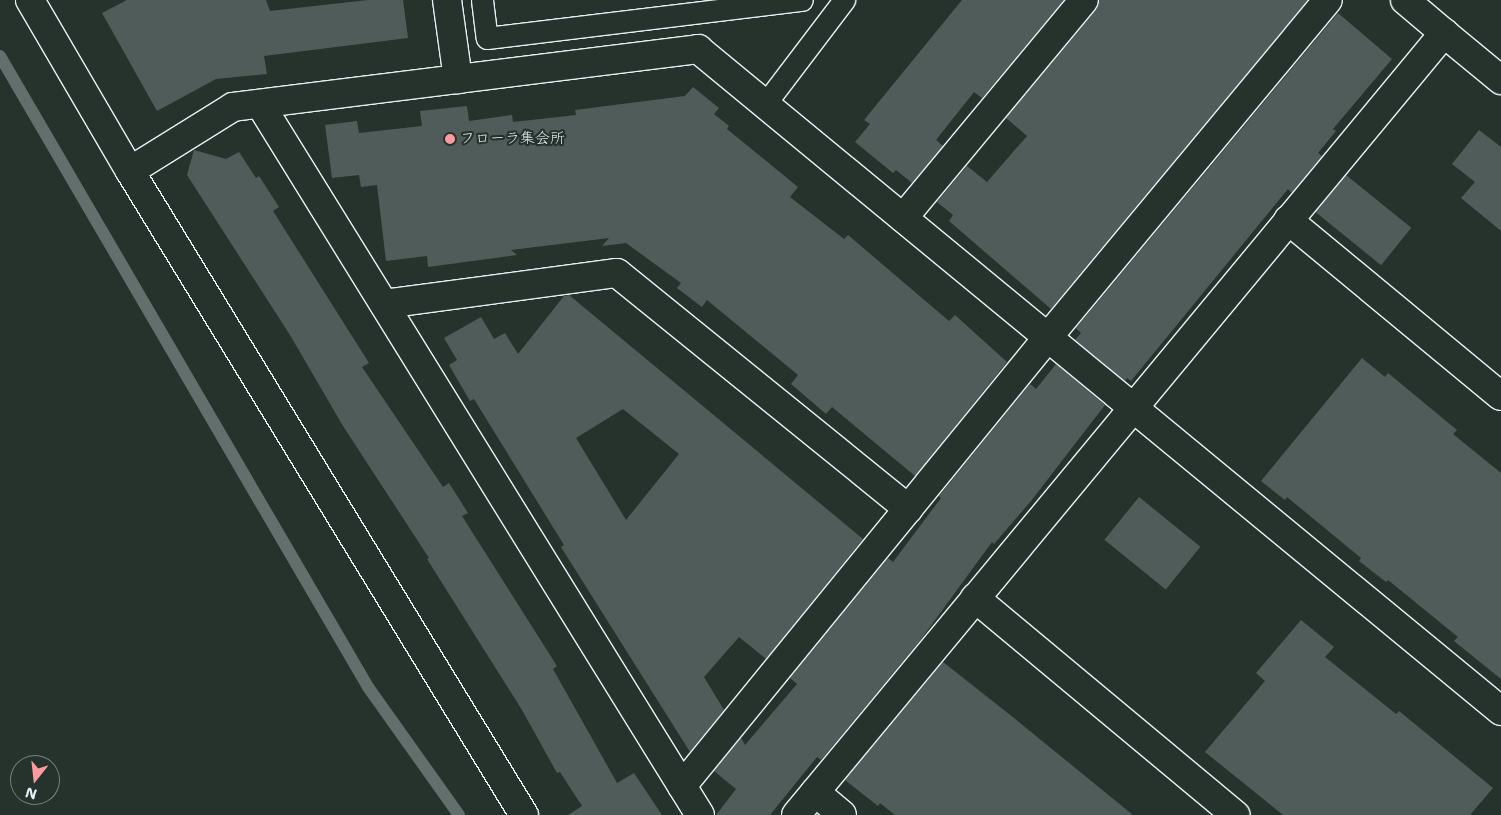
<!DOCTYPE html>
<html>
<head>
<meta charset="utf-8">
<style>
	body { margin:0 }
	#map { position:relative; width:1501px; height:815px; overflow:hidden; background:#26332d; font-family:"Shantell Sans","Klee One",sans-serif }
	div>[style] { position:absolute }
	.stream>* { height:12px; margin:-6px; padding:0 6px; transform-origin:6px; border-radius:6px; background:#636f6d }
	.building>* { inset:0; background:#505c59; transform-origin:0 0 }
	.roads { filter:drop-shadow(1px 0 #e8f1f8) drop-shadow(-1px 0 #e8f1f8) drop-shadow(0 1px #e8f1f8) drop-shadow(0 -1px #e8f1f8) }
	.service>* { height:21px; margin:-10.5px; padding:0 10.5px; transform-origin:10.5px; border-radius:10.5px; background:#26332d }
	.minor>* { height:28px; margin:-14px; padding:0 14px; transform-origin:14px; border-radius:14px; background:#26332d }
	.tertiary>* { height:28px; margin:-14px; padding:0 14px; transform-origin:14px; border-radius:14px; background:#26332d }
	.dots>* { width:14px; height:14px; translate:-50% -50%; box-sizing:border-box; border:2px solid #26332d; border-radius:50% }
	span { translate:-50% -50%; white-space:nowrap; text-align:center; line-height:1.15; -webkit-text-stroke:4.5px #26332d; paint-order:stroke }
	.poi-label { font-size:15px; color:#e8f1f8 }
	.left { translate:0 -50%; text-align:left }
	.north { position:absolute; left:10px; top:755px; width:50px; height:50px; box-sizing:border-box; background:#26332d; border:1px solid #747f7e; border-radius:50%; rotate:196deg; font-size:14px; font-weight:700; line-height:20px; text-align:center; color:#e8f1f8 }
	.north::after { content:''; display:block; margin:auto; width:18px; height:22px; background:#ff9aa2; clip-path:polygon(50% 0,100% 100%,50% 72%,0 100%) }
</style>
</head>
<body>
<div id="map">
	<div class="stream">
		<div style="left:0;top:56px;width:730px;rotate:59.75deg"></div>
		<div style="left:368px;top:687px;width:157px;rotate:54.6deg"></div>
	</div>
	<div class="building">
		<div style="clip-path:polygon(127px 0,266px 0,270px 11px,368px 0,403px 0,408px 38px,264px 56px,267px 74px,216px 79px,157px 111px,102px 13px)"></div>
		<div style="clip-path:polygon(962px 0,1064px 0,982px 98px,974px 92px,936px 140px,943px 146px,912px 183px,896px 170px,893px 173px,855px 142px,870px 124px,864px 120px)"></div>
		<div style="clip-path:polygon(1099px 0,1308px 0,1051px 309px,949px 221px,953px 215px,937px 202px,967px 166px,987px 182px,1027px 136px,1006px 118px,1096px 10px)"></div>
		<div style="clip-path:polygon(1338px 13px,1392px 59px,1333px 129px,1336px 131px,1318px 153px,1322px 156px,1292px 193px,1288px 189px,1131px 381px,1127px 378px,1125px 381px,1075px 340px,1081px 333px,1076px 328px)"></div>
		<div style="clip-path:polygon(693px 87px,719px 108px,714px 114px,729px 126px,727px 129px,798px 187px,790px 197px,844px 239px,848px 235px,949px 321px,955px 315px,1007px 362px,915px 476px,832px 407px,826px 414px,791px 384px,798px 375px,707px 300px,702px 307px,677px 288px,681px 283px,626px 243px,602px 246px,609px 238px,511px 250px,517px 255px,428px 267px,427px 256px,386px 261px,377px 185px,361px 187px,359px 175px,332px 178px,325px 125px,357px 121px,359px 133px,422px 126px,420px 111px,467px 106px,469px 121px,512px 115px,513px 122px,576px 115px,575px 110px,685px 96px)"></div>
		<div style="clip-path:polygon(1479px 130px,1501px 147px,1501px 231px,1461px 198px,1475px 182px,1452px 164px)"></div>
		<div style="clip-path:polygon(194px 150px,226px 159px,239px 152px,256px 178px,259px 176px,279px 207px,273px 211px,369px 363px,362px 367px,443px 487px,449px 483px,468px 513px,462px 516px,557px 666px,553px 669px,617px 783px,634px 773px,662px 815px,568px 815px,582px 806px,560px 772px,557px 773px,522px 710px,427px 559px,429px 558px,343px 426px,290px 335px,187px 175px)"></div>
		<div style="left:1346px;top:175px;width:84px;height:48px;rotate:39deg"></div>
		<div style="clip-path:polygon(evenodd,569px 295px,863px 539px,766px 659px,739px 637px,704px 677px,724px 710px,690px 752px,561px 547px,564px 545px,474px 399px,470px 401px,449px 365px,457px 360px,444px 338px,481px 317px,494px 339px,505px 333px,518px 354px,564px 296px,569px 295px,623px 409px,679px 454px,626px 520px,576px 438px,623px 409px)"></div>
		<div style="clip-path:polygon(1362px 358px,1385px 377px,1388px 373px,1457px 430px,1453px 434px,1501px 473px,1501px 679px,1454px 641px,1458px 637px,1388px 580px,1386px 582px,1359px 561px,1361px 558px,1287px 497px,1285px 500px,1261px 481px)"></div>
		<div style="clip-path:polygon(1056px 364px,1105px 405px,1031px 501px,994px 544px,992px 542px,919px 642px,821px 760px,817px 757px,770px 815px,716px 815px,736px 789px,714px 771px,741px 738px,745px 745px,797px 684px,790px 678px,888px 558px,893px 562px,941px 498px,939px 496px,1030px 384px,1036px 389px)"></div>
		<div style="left:1139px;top:497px;width:79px;height:55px;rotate:39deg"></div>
		<div style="clip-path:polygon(1301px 620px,1334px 647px,1325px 657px,1396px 714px,1399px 711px,1493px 788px,1470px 815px,1283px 815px,1205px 752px,1265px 681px,1256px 673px)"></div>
		<div style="clip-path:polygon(943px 662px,1009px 714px,1133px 815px,895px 815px,880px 803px,878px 806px,845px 780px)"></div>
	</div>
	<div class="roads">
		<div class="service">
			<div style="left:482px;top:0;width:38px;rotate:83deg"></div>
			<div style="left:487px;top:38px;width:317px;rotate:-6.9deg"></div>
			<div style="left:765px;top:104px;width:131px;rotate:-52.8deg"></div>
		</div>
		<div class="minor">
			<div style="left:447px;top:0;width:80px;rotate:82.1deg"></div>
			<div style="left:1405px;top:0;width:51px;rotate:40.2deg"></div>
			<div style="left:260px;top:104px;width:836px;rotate:58.25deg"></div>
			<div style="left:130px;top:171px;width:121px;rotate:-31.9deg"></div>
			<div style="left:233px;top:107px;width:469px;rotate:-7.1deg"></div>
			<div style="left:698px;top:49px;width:1041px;rotate:39.5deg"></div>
			<div style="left:903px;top:218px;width:283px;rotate:-50.3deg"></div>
			<div style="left:1288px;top:220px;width:276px;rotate:39.6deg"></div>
			<div style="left:384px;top:304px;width:235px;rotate:-7.6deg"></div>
			<div style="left:617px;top:273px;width:375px;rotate:39deg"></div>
			<div style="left:975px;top:598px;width:339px;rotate:39.8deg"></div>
			<div style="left:682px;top:786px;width:579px;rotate:-50.81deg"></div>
			<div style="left:1048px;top:337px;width:438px;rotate:-50.3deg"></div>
			<div style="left:815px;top:792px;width:35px;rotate:40deg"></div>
			<div style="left:796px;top:815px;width:1016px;rotate:-50.35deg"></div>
			<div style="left:1444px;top:33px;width:74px;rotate:39.5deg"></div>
		</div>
		<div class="tertiary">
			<div style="left:30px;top:0;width:198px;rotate:59.7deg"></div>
			<div style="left:130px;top:171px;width:755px;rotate:58.54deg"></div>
		</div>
	</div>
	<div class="dots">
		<div style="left:450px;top:139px;background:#ff9aa2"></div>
	</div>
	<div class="poi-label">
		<span class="left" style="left:460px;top:139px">フローラ集会所</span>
	</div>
	<div class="north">N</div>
</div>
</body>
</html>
